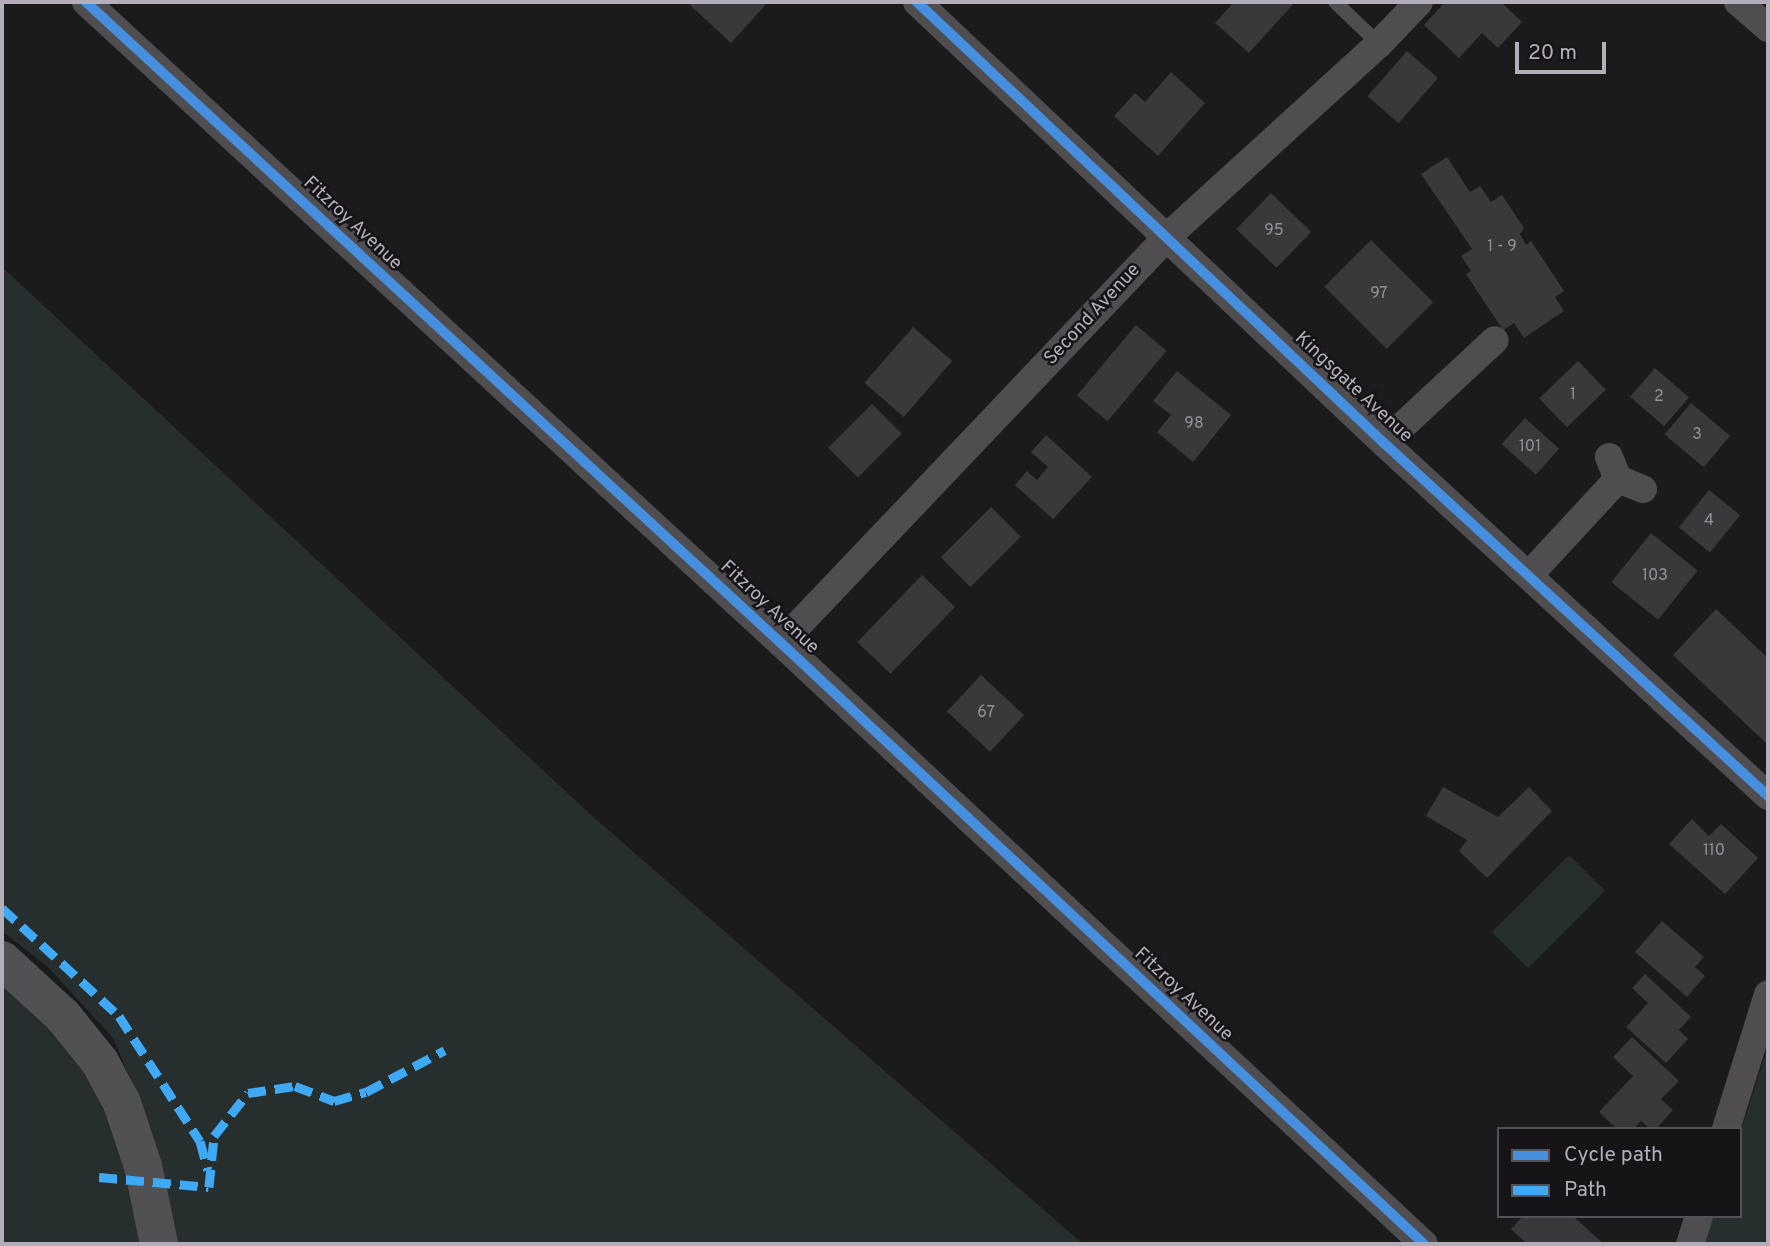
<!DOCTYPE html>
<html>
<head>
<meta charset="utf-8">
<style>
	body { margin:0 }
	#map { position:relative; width:1770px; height:1246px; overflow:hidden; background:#1b1b1b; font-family:Overpass,sans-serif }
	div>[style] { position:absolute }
	.green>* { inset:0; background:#262e2e; transform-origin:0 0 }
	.building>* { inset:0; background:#3a383a; transform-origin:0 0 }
	.service>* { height:14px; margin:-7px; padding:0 7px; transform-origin:7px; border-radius:7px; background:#4f4d50 }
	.minor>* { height:28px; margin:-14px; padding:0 14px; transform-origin:14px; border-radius:14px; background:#4f4d50 }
	.secondary>* { height:38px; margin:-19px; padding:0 19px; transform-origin:19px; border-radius:19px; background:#515052 }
	.quiet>* { height:9px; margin-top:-4.5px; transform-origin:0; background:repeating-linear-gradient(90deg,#3fa9f5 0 18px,transparent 0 27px) }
	.cycleway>* { height:10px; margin:-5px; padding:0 5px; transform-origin:5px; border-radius:5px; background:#468fdf }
	span { translate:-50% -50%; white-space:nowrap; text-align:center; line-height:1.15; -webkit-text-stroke:5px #161417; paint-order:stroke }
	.number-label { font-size:16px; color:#96909a }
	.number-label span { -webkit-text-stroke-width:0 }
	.street-label { font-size:19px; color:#b4adba }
	.frame { position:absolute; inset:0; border:4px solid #b4adba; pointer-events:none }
	.legend { position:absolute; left:1497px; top:1127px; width:245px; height:91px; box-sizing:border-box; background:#161417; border:2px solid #555158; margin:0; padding:9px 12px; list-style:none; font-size:21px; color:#b4adba }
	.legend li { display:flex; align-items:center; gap:14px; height:35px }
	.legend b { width:35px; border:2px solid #555158 }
	.scale { position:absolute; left:1515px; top:42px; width:91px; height:32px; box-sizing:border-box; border:4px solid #b4adba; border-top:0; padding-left:9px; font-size:21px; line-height:24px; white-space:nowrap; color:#b4adba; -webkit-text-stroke:5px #161417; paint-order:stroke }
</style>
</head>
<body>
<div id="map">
	<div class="green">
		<div style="clip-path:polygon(2px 267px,589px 813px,1083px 1244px,176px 1244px,139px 1099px,113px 1038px,49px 968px,2px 931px)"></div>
		<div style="left:1569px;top:855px;width:51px;height:109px;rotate:45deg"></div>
		<div style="clip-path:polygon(2px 971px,102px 1092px,151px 1244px,2px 1244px)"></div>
		<div style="clip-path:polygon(1768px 1047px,1768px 1244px,1704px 1244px,1713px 1216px,1740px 1216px,1740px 1133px)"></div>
	</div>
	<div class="building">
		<div style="clip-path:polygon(693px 2px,768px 2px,731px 43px,690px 5px)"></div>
		<div style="clip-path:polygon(1234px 2px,1295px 2px,1249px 53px,1215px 23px)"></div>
		<div style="clip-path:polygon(1445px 2px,1501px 2px,1522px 22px,1498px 48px,1482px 33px,1459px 58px,1424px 25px)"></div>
		<div style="left:1407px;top:51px;width:41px;height:60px;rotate:41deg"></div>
		<div style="clip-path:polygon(1171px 72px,1205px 103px,1158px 156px,1114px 116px,1135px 93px,1145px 102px)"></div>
		<div style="clip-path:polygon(1447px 157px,1470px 192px,1480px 186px,1491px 202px,1502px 195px,1524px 228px,1520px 234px,1526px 245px,1531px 241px,1564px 291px,1555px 297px,1564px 311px,1524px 338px,1514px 323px,1503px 330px,1466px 274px,1471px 271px,1461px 256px,1472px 249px,1421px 174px)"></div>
		<div style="left:1271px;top:193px;width:56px;height:50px;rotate:44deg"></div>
		<div style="left:1371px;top:240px;width:88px;height:66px;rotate:45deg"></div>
		<div style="left:1136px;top:325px;width:40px;height:92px;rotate:40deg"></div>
		<div style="left:913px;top:327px;width:52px;height:74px;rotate:41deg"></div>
		<div style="left:1578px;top:361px;width:40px;height:54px;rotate:46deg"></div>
		<div style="left:1655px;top:368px;width:45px;height:38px;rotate:41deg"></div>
		<div style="clip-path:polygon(1177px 371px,1231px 415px,1193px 462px,1157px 432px,1171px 415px,1153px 401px)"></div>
		<div style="left:1691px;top:403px;width:51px;height:41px;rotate:40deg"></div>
		<div style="left:872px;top:404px;width:42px;height:62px;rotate:45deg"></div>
		<div style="left:1525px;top:418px;width:46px;height:35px;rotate:42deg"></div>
		<div style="clip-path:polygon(1046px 435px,1092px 477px,1053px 519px,1015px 485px,1027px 471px,1037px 480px,1048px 467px,1031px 452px)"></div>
		<div style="left:1709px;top:490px;width:40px;height:48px;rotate:39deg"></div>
		<div style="left:991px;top:507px;width:42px;height:71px;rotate:45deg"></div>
		<div style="left:1651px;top:533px;width:60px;height:63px;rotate:39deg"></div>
		<div style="left:922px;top:575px;width:46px;height:93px;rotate:44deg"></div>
		<div style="clip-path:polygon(1716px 609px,1768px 658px,1768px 745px,1673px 655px)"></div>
		<div style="left:981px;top:675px;width:59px;height:50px;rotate:43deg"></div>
		<div style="clip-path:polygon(1443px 787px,1498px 817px,1529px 787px,1552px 811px,1487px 878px,1459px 851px,1467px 840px,1426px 816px)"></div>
		<div style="clip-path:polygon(1692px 819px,1709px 836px,1721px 824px,1758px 858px,1725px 894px,1669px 844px)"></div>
		<div style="clip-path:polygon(1662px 921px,1704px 957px,1695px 967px,1705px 976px,1687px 997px,1635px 952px)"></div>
		<div style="clip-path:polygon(1645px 974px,1691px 1017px,1679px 1030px,1688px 1039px,1666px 1063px,1626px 1027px,1648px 1003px,1632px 988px)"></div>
		<div style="clip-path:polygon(1632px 1037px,1679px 1081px,1661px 1099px,1673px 1110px,1656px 1129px,1650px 1129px,1641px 1121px,1634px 1129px,1617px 1129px,1599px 1112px,1633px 1076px,1613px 1057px)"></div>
		<div style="clip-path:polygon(1523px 1216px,1573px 1216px,1604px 1244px,1527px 1244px,1511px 1229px)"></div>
	</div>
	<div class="service">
		<div style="left:1335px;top:2px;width:61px;rotate:43.7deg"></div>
	</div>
	<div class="minor">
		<div style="left:86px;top:2px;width:945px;rotate:42.69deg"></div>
		<div style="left:781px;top:643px;width:880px;rotate:43.07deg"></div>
		<div style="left:917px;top:2px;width:642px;rotate:43.36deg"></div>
		<div style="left:1384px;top:443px;width:522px;rotate:42.59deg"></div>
		<div style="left:1738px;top:2px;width:40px;rotate:41deg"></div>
		<div style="left:1384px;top:443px;width:151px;rotate:-42.9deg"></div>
		<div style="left:1609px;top:457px;width:24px;rotate:68deg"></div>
		<div style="left:1618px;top:479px;width:27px;rotate:22deg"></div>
		<div style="left:1530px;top:574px;width:129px;rotate:-47.2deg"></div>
		<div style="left:781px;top:643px;width:562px;rotate:-46.44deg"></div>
		<div style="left:1168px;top:236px;width:285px;rotate:-42.3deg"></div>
		<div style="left:1379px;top:44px;width:58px;rotate:-46.4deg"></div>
		<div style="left:1726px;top:1129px;width:141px;rotate:-72.7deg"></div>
		<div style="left:1690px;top:1244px;width:29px;rotate:-72deg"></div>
	</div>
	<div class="secondary">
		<div style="left:2px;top:960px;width:83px;rotate:42.6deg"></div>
		<div style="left:63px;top:1016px;width:59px;rotate:51.2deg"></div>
		<div style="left:100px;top:1062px;width:47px;rotate:61.8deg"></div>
		<div style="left:122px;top:1103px;width:66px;rotate:71.6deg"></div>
		<div style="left:143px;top:1166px;width:80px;rotate:78.4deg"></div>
	</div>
	<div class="quiet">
		<div style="left:2px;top:908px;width:159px;rotate:42.7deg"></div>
		<div style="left:119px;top:1016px;width:149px;rotate:57.1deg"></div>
		<div style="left:200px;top:1141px;width:30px;rotate:75deg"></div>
		<div style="left:99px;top:1177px;width:110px;rotate:5.2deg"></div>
		<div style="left:209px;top:1187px;width:51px;rotate:-84.4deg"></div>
		<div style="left:214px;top:1136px;width:55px;rotate:-51.7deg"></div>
		<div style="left:248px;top:1093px;width:48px;rotate:-8.5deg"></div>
		<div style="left:295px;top:1086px;width:42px;rotate:21deg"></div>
		<div style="left:334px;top:1101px;width:33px;rotate:-16deg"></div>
		<div style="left:366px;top:1092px;width:89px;rotate:-28deg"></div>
	</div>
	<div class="cycleway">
		<div style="left:86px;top:2px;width:945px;rotate:42.69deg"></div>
		<div style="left:781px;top:643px;width:880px;rotate:43.07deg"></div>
		<div style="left:917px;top:2px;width:642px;rotate:43.36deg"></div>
		<div style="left:1384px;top:443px;width:522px;rotate:42.59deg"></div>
	</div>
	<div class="number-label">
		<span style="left:1274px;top:231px">95</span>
		<span style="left:1502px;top:247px">1 - 9</span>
		<span style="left:1379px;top:294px">97</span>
		<span style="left:1573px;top:395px">1</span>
		<span style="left:1659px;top:397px">2</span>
		<span style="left:1194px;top:424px">98</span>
		<span style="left:1697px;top:435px">3</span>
		<span style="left:1530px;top:447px">101</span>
		<span style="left:1709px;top:521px">4</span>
		<span style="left:1655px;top:576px">103</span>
		<span style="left:986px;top:713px">67</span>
		<span style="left:1714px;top:851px">110</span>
	</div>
	<div class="street-label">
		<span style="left:352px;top:224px;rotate:43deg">Fitzroy Avenue</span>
		<span style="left:1093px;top:315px;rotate:-47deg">Second Avenue</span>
		<span style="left:1353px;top:388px;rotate:43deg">Kingsgate Avenue</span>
		<span style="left:769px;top:608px;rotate:43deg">Fitzroy Avenue</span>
		<span style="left:1183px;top:995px;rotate:43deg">Fitzroy Avenue</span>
	</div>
	<div class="frame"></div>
	<ul class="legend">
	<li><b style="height:9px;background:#468fdf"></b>Cycle path</li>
	<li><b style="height:9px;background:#3fa9f5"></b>Path</li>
	</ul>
	<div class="scale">20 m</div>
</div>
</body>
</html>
